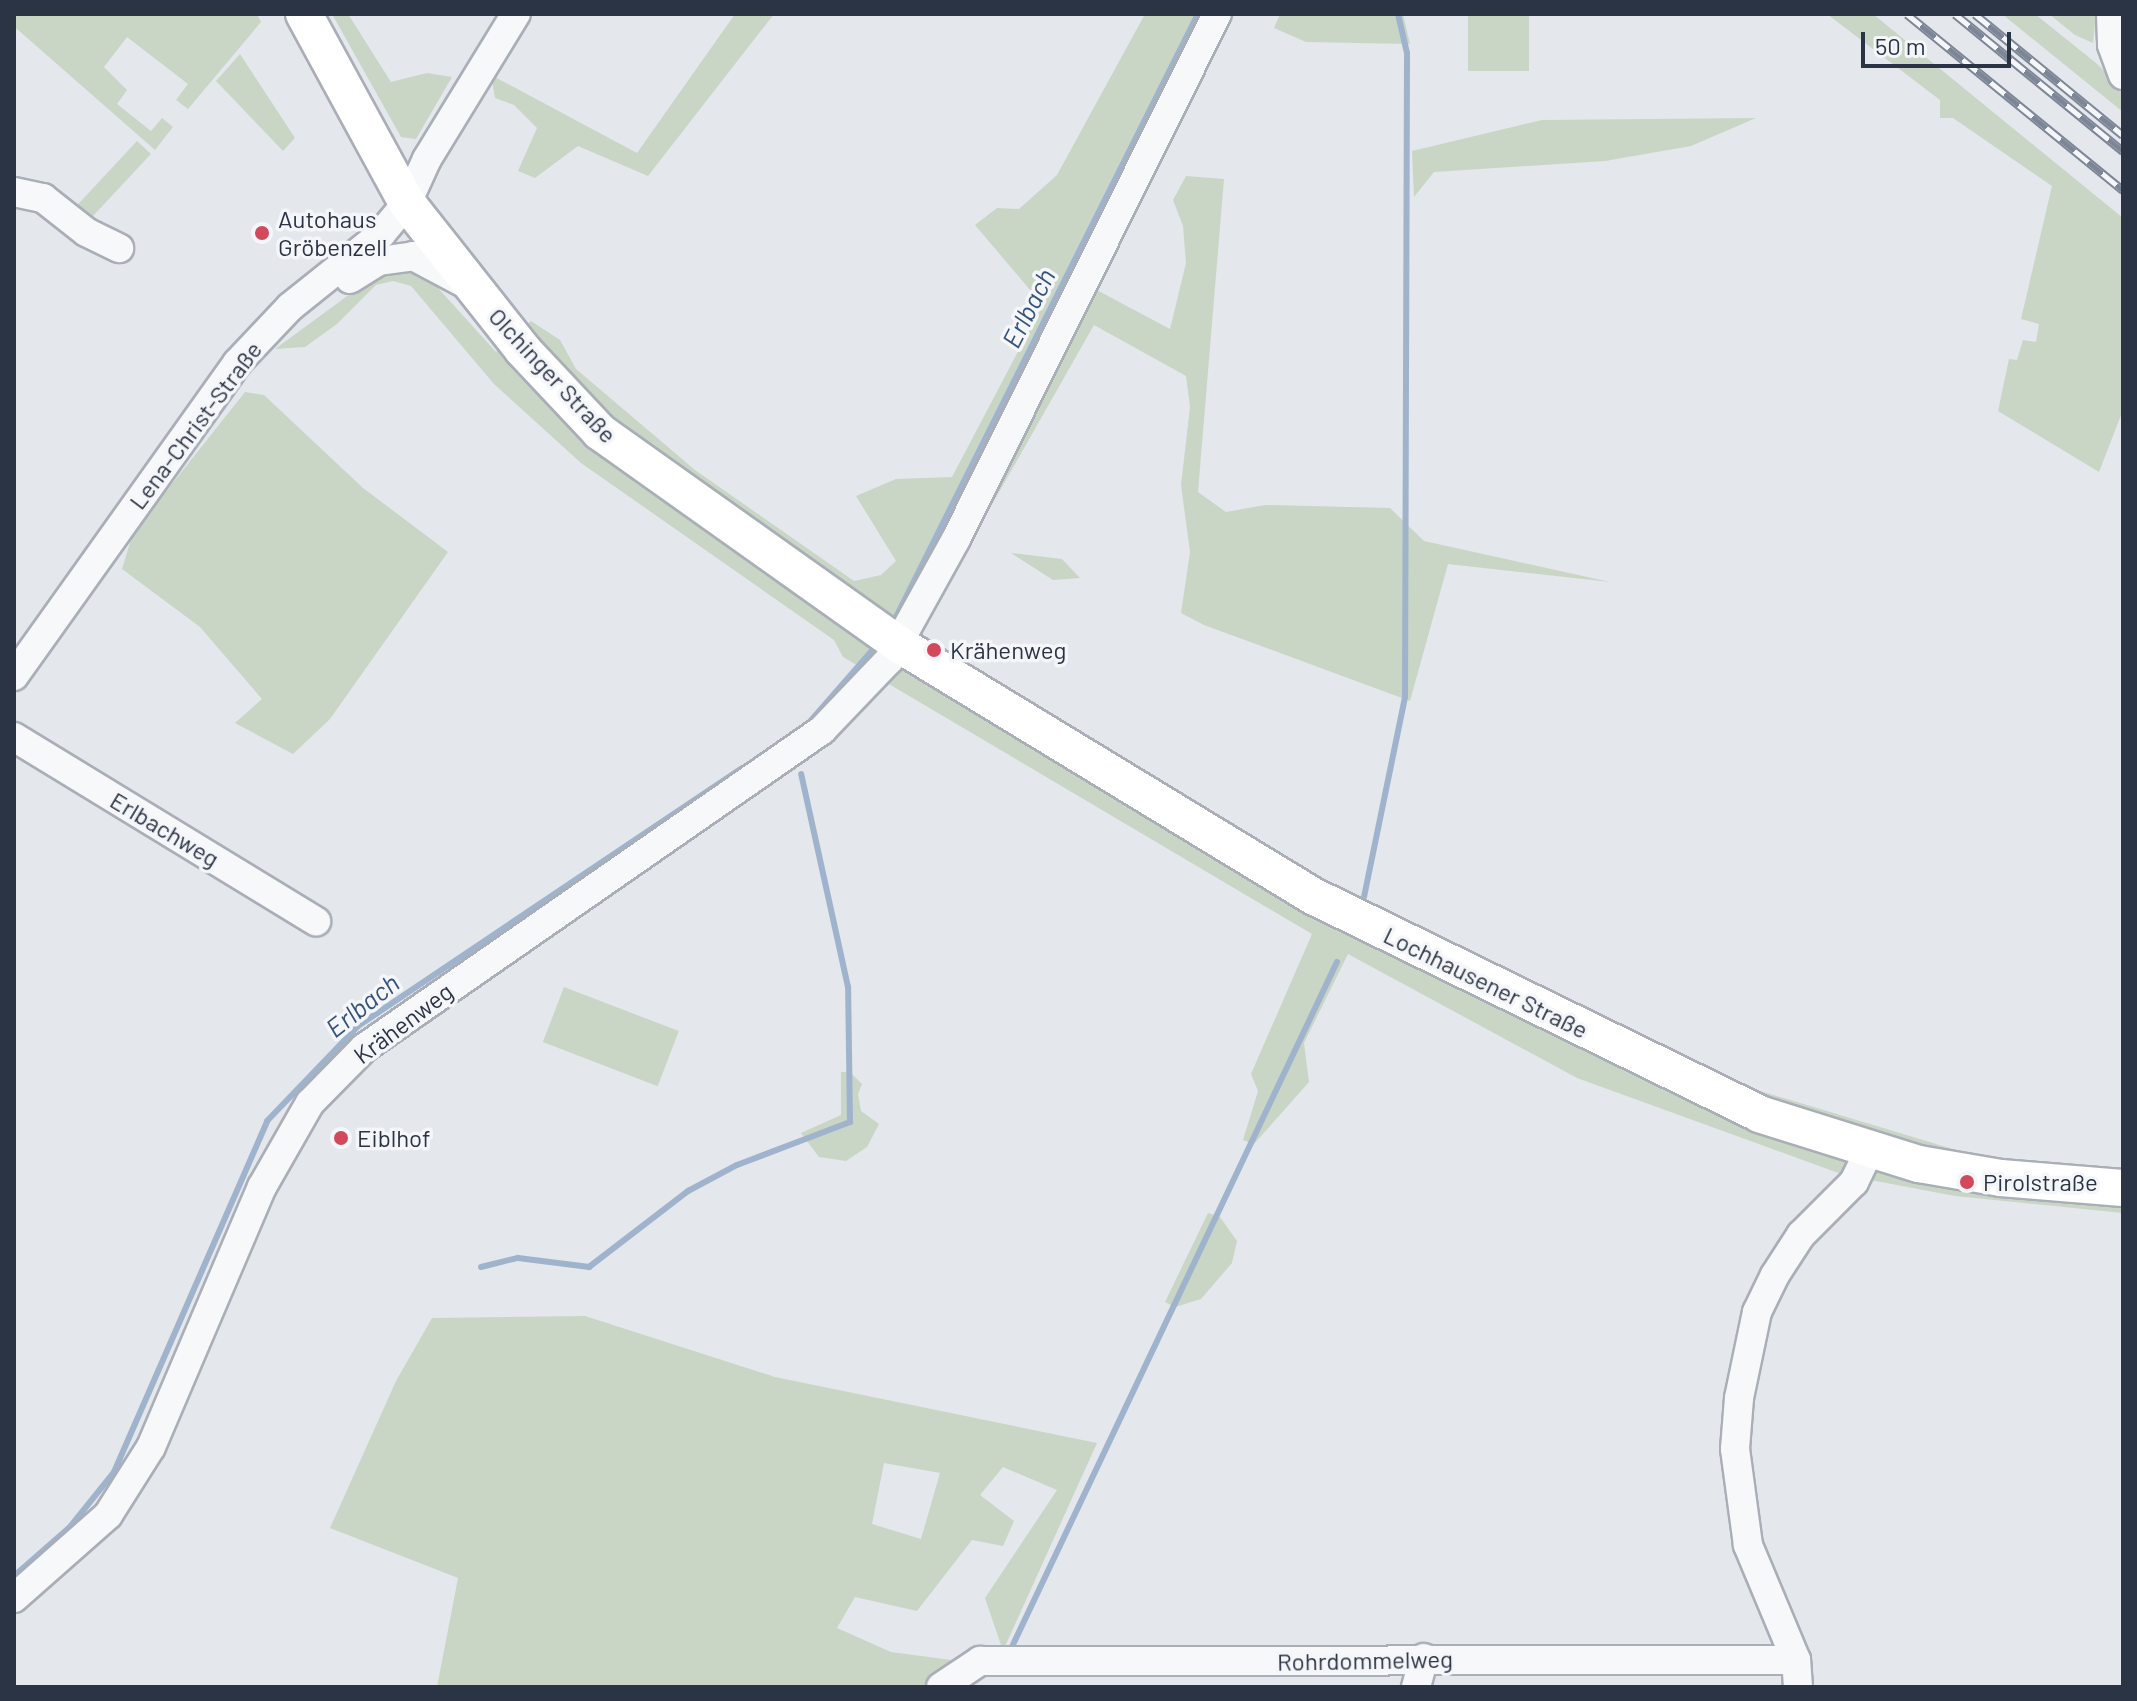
<!DOCTYPE html>
<html>
<head>
<meta charset="utf-8">
<style>
	body { margin:0 }
	#map { position:relative; width:2137px; height:1701px; overflow:hidden; background:#e4e7ec; font-family:Barlow,sans-serif }
	div>[style] { position:absolute }
	.green>* { inset:0; background:#c9d6c5; transform-origin:0 0 }
	.stream>* { height:6px; margin:-3px; padding:0 3px; transform-origin:3px; border-radius:3px; background:#9fb4cc }
	.roads { filter:drop-shadow(2px 0 #a9aeb7) drop-shadow(-2px 0 #a9aeb7) drop-shadow(0 2px #a9aeb7) drop-shadow(0 -2px #a9aeb7) }
	.minor>* { height:28px; margin:-14px; padding:0 14px; transform-origin:14px; border-radius:14px; background:#f7f8fa }
	.major>* { height:36px; margin:-18px; padding:0 18px; transform-origin:18px; border-radius:18px; background:#fff }
	.rail>* { height:9px; margin-top:-4.5px; transform-origin:0; background:repeating-linear-gradient(90deg,#f4f6f9 0 18px,#7d8696 0 36px); box-sizing:border-box; border-block:2px solid #7d8696 }
	.dots>* { width:22px; height:22px; translate:-50% -50%; box-sizing:border-box; border:4px solid #f4f6f9; border-radius:50% }
	span { translate:-50% -50%; white-space:nowrap; text-align:center; line-height:1.15; -webkit-text-stroke:7px #f4f6f9; paint-order:stroke }
	.poi-label { font-size:24px; color:#2b3445 }
	.left { translate:0 -50%; text-align:left }
	.street-label { font-size:24px; color:#2b3445 }
	.water-label { font-size:26px; color:#34527a; font-style:italic }
	.frame { position:absolute; inset:0; border:16px solid #2b3445; pointer-events:none }
	.scale { position:absolute; left:1861px; top:32px; width:150px; height:36px; box-sizing:border-box; border:4px solid #2b3445; border-top:0; padding-left:10px; font-size:24px; line-height:28px; white-space:nowrap; color:#2b3445; -webkit-text-stroke:6px #f4f6f9; paint-order:stroke }
</style>
</head>
<body>
<div id="map">
	<div class="green">
		<div style="clip-path:polygon(14px 14px,257px 14px,261px 22px,188px 109px,176px 100px,188px 84px,127px 37px,104px 67px,127px 90px,117px 104px,151px 131px,162px 118px,173px 127px,155px 150px,17px 29px,14px 32px)"></div>
		<div style="clip-path:polygon(332px 14px,348px 14px,391px 82px,427px 73px,452px 77px,416px 139px,401px 137px)"></div>
		<div style="clip-path:polygon(735px 14px,774px 14px,648px 176px,578px 146px,535px 178px,518px 171px,537px 128px,514px 105px,495px 98px,491px 75px,637px 153px)"></div>
		<div style="clip-path:polygon(1145px 14px,1210px 14px,1078px 280px,1170px 329px,1186px 263px,1183px 226px,1173px 200px,1186px 176px,1224px 179px,1198px 492px,1226px 512px,1265px 505px,1390px 508px,1424px 541px,1610px 582px,1448px 564px,1410px 701px,1204px 625px,1181px 613px,1190px 552px,1181px 485px,1190px 407px,1186px 376px,1094px 325px,919px 633px,925px 644px,1324px 885px,1737px 1084px,1966px 1153px,2123px 1173px,2123px 1213px,1955px 1196px,1844px 1175px,1577px 1078px,1348px 954px,1304px 1043px,1309px 1082px,1254px 1144px,1243px 1140px,1258px 1091px,1251px 1074px,1312px 934px,843px 657px,834px 640px,581px 463px,494px 384px,411px 286px,393px 281px,376px 285px,337px 324px,305px 347px,275px 349px,380px 272px,420px 268px,496px 352px,531px 321px,560px 340px,576px 369px,695px 470px,854px 581px,881px 575px,896px 561px,856px 496px,896px 479px,952px 477px,1032px 325px,1031px 291px,975px 225px,997px 208px,1019px 209px,1057px 175px)"></div>
		<div style="clip-path:polygon(1280px 14px,1403px 14px,1410px 44px,1306px 42px,1274px 28px)"></div>
		<div style="left:1468px;top:14px;width:61px;height:57px"></div>
		<div style="clip-path:polygon(1827px 14px,1873px 14px,2123px 218px,2123px 410px,2099px 472px,1998px 411px,2009px 359px,2017px 360px,2023px 340px,2036px 342px,2039px 324px,2021px 319px,2052px 186px,1953px 118px,1940px 118px,1940px 100px)"></div>
		<div style="clip-path:polygon(2002px 14px,2035px 14px,2096px 63px,2123px 89px,2123px 112px)"></div>
		<div style="clip-path:polygon(2049px 14px,2096px 14px,2093px 43px,2075px 35px)"></div>
		<div style="clip-path:polygon(240px 54px,295px 138px,283px 151px,216px 81px)"></div>
		<div style="clip-path:polygon(1756px 118px,1691px 146px,1605px 161px,1434px 172px,1414px 197px,1412px 151px,1542px 120px)"></div>
		<div style="left:137px;top:141px;width:19px;height:100px;rotate:43deg"></div>
		<div style="clip-path:polygon(245px 392px,264px 395px,363px 488px,448px 552px,330px 719px,293px 754px,235px 723px,262px 699px,200px 627px,122px 569px,133px 533px)"></div>
		<div style="clip-path:polygon(1011px 553px,1062px 559px,1080px 578px,1053px 580px)"></div>
		<div style="left:564px;top:987px;width:123px;height:59px;rotate:21deg"></div>
		<div style="clip-path:polygon(841px 1072px,850px 1072px,862px 1084px,858px 1094px,861px 1111px,879px 1124px,867px 1147px,846px 1161px,819px 1157px,801px 1133px,841px 1115px)"></div>
		<div style="clip-path:polygon(1208px 1213px,1220px 1217px,1237px 1241px,1232px 1263px,1201px 1299px,1175px 1307px,1165px 1302px)"></div>
		<div style="clip-path:polygon(evenodd,585px 1316px,775px 1377px,1097px 1443px,1003px 1651px,985px 1598px,1057px 1490px,1003px 1467px,980px 1495px,1014px 1521px,1003px 1546px,972px 1540px,917px 1611px,855px 1597px,837px 1628px,891px 1652px,966px 1662px,932px 1687px,437px 1687px,458px 1578px,330px 1528px,396px 1381px,432px 1318px,585px 1316px,884px 1463px,940px 1473px,921px 1539px,872px 1524px,884px 1463px)"></div>
	</div>
	<div class="stream">
		<div style="left:894px;top:621px;width:679px;rotate:-63.4deg"></div>
		<div style="left:807px;top:725px;width:103px;rotate:-48.9deg"></div>
		<div style="left:1364px;top:897px;width:204px;rotate:-78.4deg"></div>
		<div style="left:1405px;top:697px;width:644px;rotate:-89.82deg"></div>
		<div style="left:1407px;top:53px;width:40px;rotate:-103deg"></div>
		<div style="left:481px;top:1267px;width:38px;rotate:-14deg"></div>
		<div style="left:518px;top:1258px;width:72px;rotate:7.2deg"></div>
		<div style="left:589px;top:1267px;width:125px;rotate:-37.5deg"></div>
		<div style="left:688px;top:1191px;width:55px;rotate:-28deg"></div>
		<div style="left:737px;top:1165px;width:121px;rotate:-20.8deg"></div>
		<div style="left:850px;top:1122px;width:135px;rotate:-90.8deg"></div>
		<div style="left:848px;top:987px;width:218px;rotate:-102.4deg"></div>
		<div style="left:14px;top:1576px;width:74px;rotate:-41.2deg"></div>
		<div style="left:70px;top:1527px;width:70px;rotate:-51.3deg"></div>
		<div style="left:114px;top:1472px;width:383px;rotate:-66.4deg"></div>
		<div style="left:267px;top:1121px;width:132px;rotate:-46.2deg"></div>
		<div style="left:358px;top:1026px;width:461px;rotate:-33.9deg"></div>
		<div style="left:1009px;top:1653px;width:765px;rotate:-64.61deg"></div>
	</div>
	<div class="roads">
		<div class="minor">
			<div style="left:2111px;top:14px;width:31px;rotate:88deg"></div>
			<div style="left:2112px;top:45px;width:32px;rotate:70deg"></div>
			<div style="left:14px;top:192px;width:30px;rotate:12deg"></div>
			<div style="left:43px;top:198px;width:55px;rotate:38.3deg"></div>
			<div style="left:86px;top:232px;width:37px;rotate:26deg"></div>
			<div style="left:350px;top:279px;width:34px;rotate:-32deg"></div>
			<div style="left:379px;top:261px;width:34px;rotate:-8deg"></div>
			<div style="left:413px;top:256px;width:58px;rotate:27.9deg"></div>
			<div style="left:14px;top:676px;width:384px;rotate:-54.5deg"></div>
			<div style="left:237px;top:363px;width:77px;rotate:-46.6deg"></div>
			<div style="left:290px;top:307px;width:117px;rotate:-38.7deg"></div>
			<div style="left:381px;top:234px;width:40px;rotate:-50deg"></div>
			<div style="left:407px;top:203px;width:48px;rotate:-65.6deg"></div>
			<div style="left:427px;top:159px;width:170px;rotate:-58.5deg"></div>
			<div style="left:14px;top:737px;width:354px;rotate:31.4deg"></div>
			<div style="left:14px;top:1598px;width:125px;rotate:-41.4deg"></div>
			<div style="left:108px;top:1515px;width:80px;rotate:-57.7deg"></div>
			<div style="left:151px;top:1447px;width:283px;rotate:-66.9deg"></div>
			<div style="left:262px;top:1187px;width:97px;rotate:-60.3deg"></div>
			<div style="left:310px;top:1103px;width:77px;rotate:-45.5deg"></div>
			<div style="left:364px;top:1048px;width:558px;rotate:-34.77deg"></div>
			<div style="left:822px;top:730px;width:97px;rotate:-46.3deg"></div>
			<div style="left:889px;top:660px;width:138px;rotate:-61deg"></div>
			<div style="left:956px;top:539px;width:586px;rotate:-63.57deg"></div>
			<div style="left:941px;top:1687px;width:47px;rotate:-33.7deg"></div>
			<div style="left:980px;top:1661px;width:816px;rotate:-0.07deg"></div>
			<div style="left:1416px;top:1687px;width:30px;rotate:-75deg"></div>
			<div style="left:1798px;top:1687px;width:27px;rotate:-94deg"></div>
			<div style="left:1796px;top:1660px;width:125px;rotate:-112.7deg"></div>
			<div style="left:1748px;top:1545px;width:97px;rotate:-97.7deg"></div>
			<div style="left:1735px;top:1449px;width:51px;rotate:-85.5deg"></div>
			<div style="left:1739px;top:1398px;width:88px;rotate:-78.2deg"></div>
			<div style="left:1757px;top:1312px;width:41px;rotate:-64.1deg"></div>
			<div style="left:1775px;top:1275px;width:48px;rotate:-57deg"></div>
			<div style="left:1801px;top:1235px;width:75px;rotate:-45deg"></div>
			<div style="left:1854px;top:1182px;width:34px;rotate:-64deg"></div>
		</div>
		<div class="major">
			<div style="left:304px;top:14px;width:215px;rotate:61.4deg"></div>
			<div style="left:407px;top:203px;width:187px;rotate:51.7deg"></div>
			<div style="left:523px;top:350px;width:112px;rotate:46.8deg"></div>
			<div style="left:600px;top:432px;width:368px;rotate:35.4deg"></div>
			<div style="left:900px;top:645px;width:486px;rotate:31.3deg"></div>
			<div style="left:1315px;top:897px;width:494px;rotate:26deg"></div>
			<div style="left:1759px;top:1114px;width:168px;rotate:17.4deg"></div>
			<div style="left:1919px;top:1164px;width:83px;rotate:9.7deg"></div>
			<div style="left:2001px;top:1178px;width:122px;rotate:4.7deg"></div>
		</div>
	</div>
	<div class="rail">
		<div style="left:1907px;top:14px;width:279px;rotate:39.2deg"></div>
		<div style="left:1955px;top:14px;width:217px;rotate:39.2deg"></div>
		<div style="left:1975px;top:14px;width:191px;rotate:39.3deg"></div>
	</div>
	<div class="dots">
		<div style="left:262px;top:233px;background:#d1495b"></div>
		<div style="left:934px;top:650px;background:#d1495b"></div>
		<div style="left:341px;top:1138px;background:#d1495b"></div>
		<div style="left:1967px;top:1182px;background:#d1495b"></div>
	</div>
	<div class="poi-label">
		<span class="left" style="left:278px;top:233px">Autohaus<br>Gröbenzell</span>
		<span class="left" style="left:950px;top:650px">Krähenweg</span>
		<span class="left" style="left:357px;top:1138px">Eiblhof</span>
		<span class="left" style="left:1983px;top:1182px">Pirolstraße</span>
	</div>
	<div class="street-label">
		<span style="left:553px;top:375px;rotate:47deg">Olchinger Straße</span>
		<span style="left:195px;top:425px;rotate:-53deg">Lena-Christ-Straße</span>
		<span style="left:165px;top:829px;rotate:31deg">Erlbachweg</span>
		<span style="left:1486px;top:982px;rotate:26deg">Lochhausener Straße</span>
		<span style="left:403px;top:1023px;rotate:-37deg">Krähenweg</span>
		<span style="left:1365px;top:1660px;rotate:-1deg">Rohrdommelweg</span>
	</div>
	<div class="water-label">
		<span style="left:1028px;top:308px;rotate:-63deg">Erlbach</span>
		<span style="left:362px;top:1005px;rotate:-38deg">Erlbach</span>
	</div>
	<div class="frame"></div>
	<div class="scale">50 m</div>
</div>
</body>
</html>
